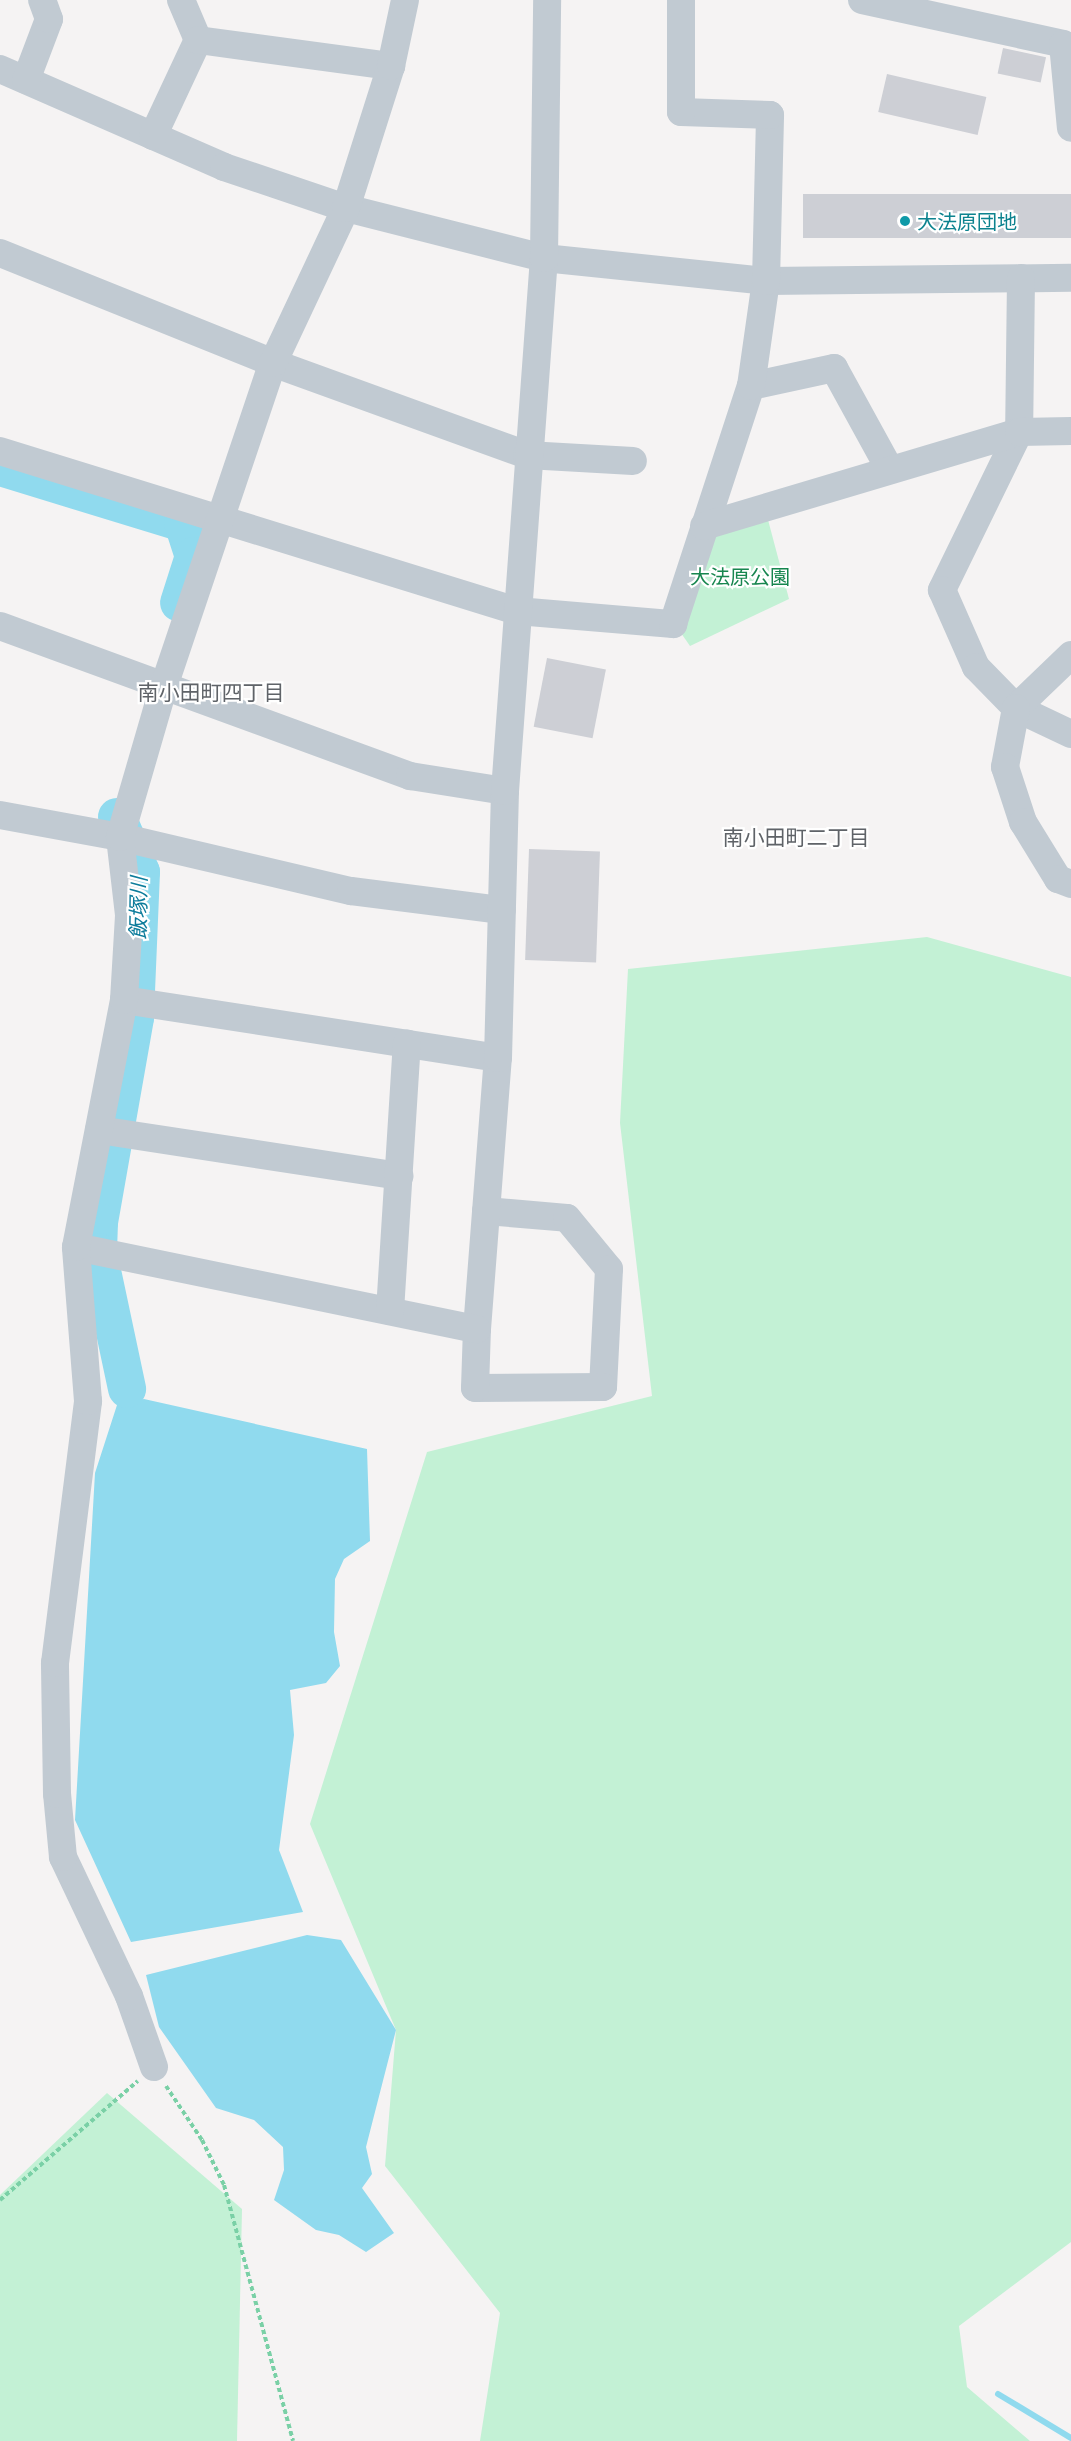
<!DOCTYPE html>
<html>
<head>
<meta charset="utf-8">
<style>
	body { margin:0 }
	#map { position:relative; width:1071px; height:2441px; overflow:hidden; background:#f5f3f3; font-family:"Open Sans","Noto Sans JP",sans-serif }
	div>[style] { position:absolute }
	.green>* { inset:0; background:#c3f1d5 }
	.water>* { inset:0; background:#90daee }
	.stream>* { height:6px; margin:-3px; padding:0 3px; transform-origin:3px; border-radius:3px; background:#90daee }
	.river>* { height:38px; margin:-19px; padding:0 19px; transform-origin:19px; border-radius:19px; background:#90daee }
	.building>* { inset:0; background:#cdcfd5; transform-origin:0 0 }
	.path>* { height:4px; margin-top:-2px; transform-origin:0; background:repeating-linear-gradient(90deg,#7ad0a6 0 4.5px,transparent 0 7.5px) }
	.minor>* { height:28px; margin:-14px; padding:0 14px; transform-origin:14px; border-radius:14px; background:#c1cad2 }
	.dots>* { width:16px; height:16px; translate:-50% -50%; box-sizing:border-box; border:3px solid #fff; border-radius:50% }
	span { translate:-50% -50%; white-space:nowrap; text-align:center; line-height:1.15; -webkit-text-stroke:4.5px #fff; paint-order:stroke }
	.culture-label { font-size:20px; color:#0d838f }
	.left { translate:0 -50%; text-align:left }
	.park-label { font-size:20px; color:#17864f }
	.neighbourhood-label { font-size:21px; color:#5f6368 }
	.water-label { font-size:21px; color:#0c7c9b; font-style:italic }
</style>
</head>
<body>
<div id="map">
	<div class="green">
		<div style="clip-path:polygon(767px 516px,789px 599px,690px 646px,681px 633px,710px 535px)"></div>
		<div style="clip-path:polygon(927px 937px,1071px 977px,1071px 2242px,959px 2326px,967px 2387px,1030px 2441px,480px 2441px,500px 2313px,385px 2166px,396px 2030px,310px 1824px,427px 1452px,652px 1396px,620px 1123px,628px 969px)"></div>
		<div style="clip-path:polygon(107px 2093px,242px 2209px,237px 2441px,0 2441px,0 2195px)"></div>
	</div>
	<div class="water">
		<div style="clip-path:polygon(144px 1399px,367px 1449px,370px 1541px,344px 1559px,335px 1579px,334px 1632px,340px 1666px,326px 1683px,290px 1690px,294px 1735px,279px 1850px,303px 1912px,131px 1942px,75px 1820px,95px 1473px,117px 1405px)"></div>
		<div style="clip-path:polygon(307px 1935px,341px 1940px,396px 2030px,366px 2147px,372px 2174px,362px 2188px,394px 2233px,366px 2252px,339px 2235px,316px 2230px,274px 2200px,284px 2170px,283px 2147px,254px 2120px,216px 2108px,159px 2027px,146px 1975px)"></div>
	</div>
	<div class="stream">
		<div style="left:998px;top:2394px;width:85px;rotate:31.1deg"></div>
	</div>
	<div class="river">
		<div style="left:0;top:467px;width:191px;rotate:17deg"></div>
		<div style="left:183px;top:523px;width:35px;rotate:72deg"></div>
		<div style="left:194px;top:556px;width:49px;rotate:107.7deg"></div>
		<div style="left:117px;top:817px;width:60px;rotate:66.4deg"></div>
		<div style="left:141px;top:872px;width:146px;rotate:92.4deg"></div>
		<div style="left:135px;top:1018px;width:207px;rotate:100deg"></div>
		<div style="left:99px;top:1222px;width:30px;rotate:92deg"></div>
		<div style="left:98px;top:1252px;width:140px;rotate:78deg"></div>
	</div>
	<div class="building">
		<div style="left:1003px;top:48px;width:44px;height:26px;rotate:12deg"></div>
		<div style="left:887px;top:74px;width:102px;height:39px;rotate:13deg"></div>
		<div style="left:1071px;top:194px;width:44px;height:268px;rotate:90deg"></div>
		<div style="left:547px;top:658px;width:60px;height:70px;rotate:11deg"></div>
		<div style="left:529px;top:849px;width:71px;height:111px;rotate:2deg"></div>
	</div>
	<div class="path">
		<div style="left:166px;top:2086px;width:65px;rotate:56.3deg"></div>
		<div style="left:202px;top:2140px;width:50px;rotate:63.9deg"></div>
		<div style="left:224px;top:2185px;width:265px;rotate:74.9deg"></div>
		<div style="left:0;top:2200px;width:182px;rotate:-40.8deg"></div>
	</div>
	<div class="minor">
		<div style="left:181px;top:0;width:43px;rotate:67deg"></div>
		<div style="left:862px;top:0;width:206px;rotate:12.3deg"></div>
		<div style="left:1063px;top:44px;width:84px;rotate:84.6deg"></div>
		<div style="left:0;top:69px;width:244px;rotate:23.6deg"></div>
		<div style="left:224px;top:167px;width:129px;rotate:18.6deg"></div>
		<div style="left:346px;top:208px;width:204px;rotate:14.2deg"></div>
		<div style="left:544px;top:258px;width:223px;rotate:5.9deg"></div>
		<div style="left:766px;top:281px;width:305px;rotate:-0.6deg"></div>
		<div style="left:26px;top:80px;width:65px;rotate:-69.3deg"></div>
		<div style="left:49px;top:19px;width:20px;rotate:-110deg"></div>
		<div style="left:153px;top:136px;width:106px;rotate:-64.9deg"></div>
		<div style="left:198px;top:40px;width:195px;rotate:7.7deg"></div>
		<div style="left:0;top:253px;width:294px;rotate:21.9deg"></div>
		<div style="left:273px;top:363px;width:270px;rotate:19.9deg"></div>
		<div style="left:527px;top:455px;width:106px;rotate:3.2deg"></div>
		<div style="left:1021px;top:278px;width:154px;rotate:90.7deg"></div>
		<div style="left:1019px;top:432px;width:176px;rotate:116deg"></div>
		<div style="left:942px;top:590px;width:84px;rotate:66.2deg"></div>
		<div style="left:976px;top:667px;width:57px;rotate:45.7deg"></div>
		<div style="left:1016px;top:708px;width:61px;rotate:25.3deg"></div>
		<div style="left:751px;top:386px;width:85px;rotate:-12.2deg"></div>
		<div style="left:834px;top:368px;width:116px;rotate:61.2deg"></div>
		<div style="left:0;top:451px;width:541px;rotate:17.2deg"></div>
		<div style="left:517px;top:611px;width:157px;rotate:4.8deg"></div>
		<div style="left:673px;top:624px;width:250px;rotate:-71.9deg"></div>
		<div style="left:751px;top:386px;width:106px;rotate:-81.9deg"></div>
		<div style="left:766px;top:281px;width:166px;rotate:-88.6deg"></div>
		<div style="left:770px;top:115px;width:89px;rotate:-178.1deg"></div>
		<div style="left:681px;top:112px;width:112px;rotate:-90deg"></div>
		<div style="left:704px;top:526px;width:329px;rotate:-16.6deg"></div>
		<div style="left:1019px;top:432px;width:52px;rotate:-1.1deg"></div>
		<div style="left:0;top:626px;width:437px;rotate:20.1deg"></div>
		<div style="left:410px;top:776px;width:96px;rotate:9deg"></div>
		<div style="left:1071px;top:655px;width:76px;rotate:136.1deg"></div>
		<div style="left:1016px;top:708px;width:60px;rotate:100.6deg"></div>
		<div style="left:1005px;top:767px;width:58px;rotate:71.9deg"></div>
		<div style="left:1023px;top:822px;width:67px;rotate:58.4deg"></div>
		<div style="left:1058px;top:879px;width:14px;rotate:21deg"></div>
		<div style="left:0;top:815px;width:122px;rotate:10.4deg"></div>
		<div style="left:120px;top:837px;width:237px;rotate:13.2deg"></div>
		<div style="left:351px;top:891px;width:152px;rotate:7.2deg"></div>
		<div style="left:124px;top:1000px;width:378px;rotate:8.8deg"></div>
		<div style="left:99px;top:1130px;width:304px;rotate:8.7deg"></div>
		<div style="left:486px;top:1211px;width:81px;rotate:4.9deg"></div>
		<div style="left:567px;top:1218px;width:66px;rotate:50.5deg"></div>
		<div style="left:609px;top:1269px;width:118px;rotate:92.9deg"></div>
		<div style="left:603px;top:1387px;width:128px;rotate:179.6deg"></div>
		<div style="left:475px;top:1388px;width:59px;rotate:-88.1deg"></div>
		<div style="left:477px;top:1329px;width:272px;rotate:-85.6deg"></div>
		<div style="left:498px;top:1058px;width:267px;rotate:-88.5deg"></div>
		<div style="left:505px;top:791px;width:534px;rotate:-85.82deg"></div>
		<div style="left:544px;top:258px;width:258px;rotate:-89.3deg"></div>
		<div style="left:76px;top:1247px;width:409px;rotate:11.6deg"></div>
		<div style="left:390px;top:1311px;width:268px;rotate:-86.4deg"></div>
		<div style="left:154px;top:2067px;width:75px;rotate:-109.4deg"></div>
		<div style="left:129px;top:1996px;width:154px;rotate:-115.4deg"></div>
		<div style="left:63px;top:1857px;width:63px;rotate:-95.4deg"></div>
		<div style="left:57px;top:1794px;width:131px;rotate:-90.9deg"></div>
		<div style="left:55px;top:1663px;width:264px;rotate:-82.8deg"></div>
		<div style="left:88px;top:1401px;width:154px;rotate:-94.5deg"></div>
		<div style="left:76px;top:1247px;width:252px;rotate:-79deg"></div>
		<div style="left:124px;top:1000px;width:85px;rotate:-86.6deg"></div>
		<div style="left:129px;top:915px;width:79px;rotate:-96.6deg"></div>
		<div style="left:120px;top:837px;width:154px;rotate:-73.8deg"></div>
		<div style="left:163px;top:689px;width:344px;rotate:-71.4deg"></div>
		<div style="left:273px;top:363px;width:171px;rotate:-64.8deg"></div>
		<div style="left:346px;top:208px;width:149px;rotate:-72.4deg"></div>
		<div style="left:391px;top:66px;width:67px;rotate:-78deg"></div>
	</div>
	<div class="dots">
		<div style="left:905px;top:221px;background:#0f9aa8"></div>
	</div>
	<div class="culture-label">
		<span class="left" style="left:917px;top:221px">大法原団地</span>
	</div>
	<div class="park-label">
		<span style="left:740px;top:576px">大法原公園</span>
	</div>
	<div class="neighbourhood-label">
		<span style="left:211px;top:692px">南小田町四丁目</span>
		<span style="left:796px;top:837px">南小田町二丁目</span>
	</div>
	<div class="water-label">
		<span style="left:138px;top:908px;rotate:-89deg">飯塚川</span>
	</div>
</div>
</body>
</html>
